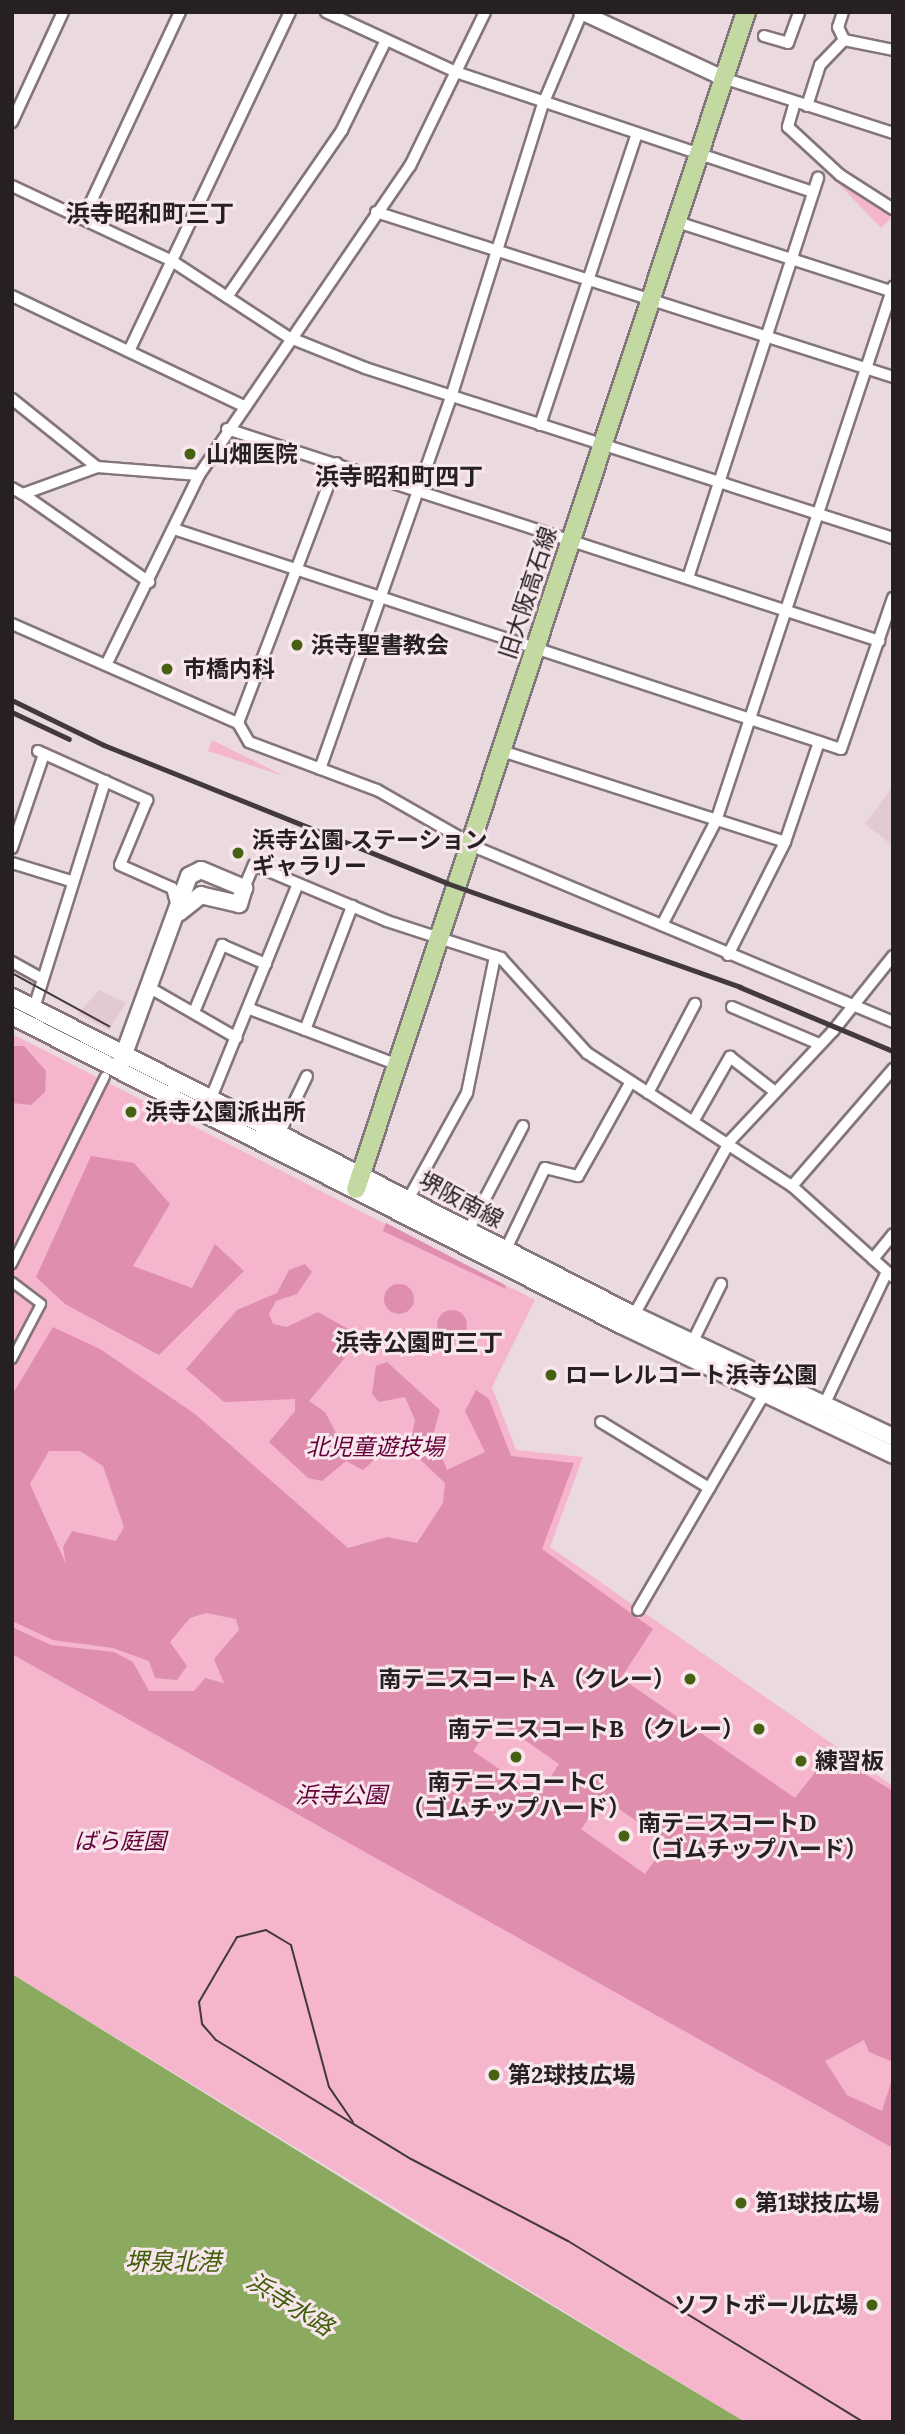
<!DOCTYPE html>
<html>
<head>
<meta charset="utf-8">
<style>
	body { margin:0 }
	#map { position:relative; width:905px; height:2434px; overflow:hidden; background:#ead9df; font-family:Lora,"Noto Sans JP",serif }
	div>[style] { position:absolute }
	.built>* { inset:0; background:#e2cad2 }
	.green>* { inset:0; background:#f5b5cd }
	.forest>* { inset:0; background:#df8eae }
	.round { border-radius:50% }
	.water>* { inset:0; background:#8baa5f }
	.roads { filter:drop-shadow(2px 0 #84757b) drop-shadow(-2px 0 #84757b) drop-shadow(0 2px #84757b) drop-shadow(0 -2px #84757b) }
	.pedestrian>* { height:8px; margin:-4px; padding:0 4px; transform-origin:4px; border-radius:4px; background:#fff }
	.minor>* { height:10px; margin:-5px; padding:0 5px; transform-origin:5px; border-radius:5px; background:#fff }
	.tertiary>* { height:14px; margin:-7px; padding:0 7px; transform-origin:7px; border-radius:7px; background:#fff }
	.secondary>* { height:16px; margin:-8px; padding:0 8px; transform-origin:8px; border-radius:8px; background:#fff }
	.primary>* { height:18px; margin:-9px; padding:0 9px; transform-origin:9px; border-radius:9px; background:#c2d9a1 }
	.tram>* { height:2px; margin:-1px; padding:0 1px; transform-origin:1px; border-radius:1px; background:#41393c }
	.rail>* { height:4.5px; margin:-2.25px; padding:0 2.25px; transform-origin:2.25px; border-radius:2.25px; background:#41393c }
	.dots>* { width:19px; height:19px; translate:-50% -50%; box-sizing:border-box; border:4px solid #f7e6ec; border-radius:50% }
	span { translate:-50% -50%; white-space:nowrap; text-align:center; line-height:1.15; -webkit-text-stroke:6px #f7e6ec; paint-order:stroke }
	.poi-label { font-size:23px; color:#262022; font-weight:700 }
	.left { translate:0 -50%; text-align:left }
	.right { translate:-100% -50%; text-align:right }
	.street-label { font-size:23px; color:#262022 }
	.park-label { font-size:23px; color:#640039; font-style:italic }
	.neighbourhood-label { font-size:24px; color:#262022; font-weight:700 }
	.water-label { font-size:24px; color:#435e0b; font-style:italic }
	.frame { position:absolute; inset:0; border:14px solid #262022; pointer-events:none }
</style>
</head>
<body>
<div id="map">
	<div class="built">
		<div style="clip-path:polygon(893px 786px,893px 846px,865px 824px)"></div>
		<div style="clip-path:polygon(99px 990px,126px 1003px,109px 1030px,78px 1014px)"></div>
	</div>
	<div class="green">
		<div style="clip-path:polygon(834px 179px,843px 185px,893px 216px,881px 228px)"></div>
		<div style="clip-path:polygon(212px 740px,284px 776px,208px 751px)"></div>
		<div style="clip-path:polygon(12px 1034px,535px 1300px,492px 1387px,516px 1450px,583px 1457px,550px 1547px,893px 1786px,893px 2422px,745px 2422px,12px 1974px)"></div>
	</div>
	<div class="forest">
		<div style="clip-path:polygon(12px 1046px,24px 1046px,46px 1071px,45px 1092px,31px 1105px,12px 1103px)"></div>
		<div style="clip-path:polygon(91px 1156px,134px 1163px,170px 1204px,133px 1266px,192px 1288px,215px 1244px,244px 1271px,159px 1355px,65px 1304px,36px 1277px)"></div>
		<div style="clip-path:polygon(386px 1223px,505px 1285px,506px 1289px,383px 1231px)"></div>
		<div style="clip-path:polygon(305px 1264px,312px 1272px,297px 1294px,276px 1301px,269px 1314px,273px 1324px,287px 1327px,318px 1312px,348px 1329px,348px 1354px,309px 1401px,325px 1412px,343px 1446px,362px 1444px,377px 1457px,363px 1470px,346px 1461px,322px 1481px,308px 1478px,269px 1442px,295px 1411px,295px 1399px,224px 1402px,186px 1369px,237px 1310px,277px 1293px,289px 1270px)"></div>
		<div class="round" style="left:384px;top:1284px;width:30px;height:30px"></div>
		<div class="round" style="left:437px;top:1310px;width:30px;height:30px"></div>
		<div style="clip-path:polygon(evenodd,53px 1327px,100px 1349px,195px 1414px,348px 1548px,387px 1537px,417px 1543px,443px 1503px,445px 1483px,409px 1449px,415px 1420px,405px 1397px,379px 1402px,372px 1394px,376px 1366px,387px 1362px,440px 1410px,433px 1435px,447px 1470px,485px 1452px,465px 1411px,476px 1390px,489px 1399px,511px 1456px,574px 1463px,542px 1549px,653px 1629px,621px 1678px,795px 1798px,830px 1753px,893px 1791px,893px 2062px,869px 2052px,864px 2040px,825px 2061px,847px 2095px,882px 2111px,893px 2076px,893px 2148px,12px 1654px,12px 1627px,51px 1645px,114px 1652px,133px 1662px,149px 1691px,194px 1691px,205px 1678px,224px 1683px,214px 1659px,239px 1630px,236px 1619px,206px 1613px,190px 1618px,170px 1642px,187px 1666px,177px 1680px,155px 1678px,149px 1661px,113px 1648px,53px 1640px,12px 1621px,12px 1395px,53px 1327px,49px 1451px,80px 1451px,103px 1466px,124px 1527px,116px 1541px,72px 1531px,63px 1547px,66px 1564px,30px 1484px,49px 1451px,53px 1327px,495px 1719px,559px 1764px,538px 1796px,473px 1751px,495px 1719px,53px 1327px,604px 1798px,667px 1843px,645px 1874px,581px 1829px,604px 1798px)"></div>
	</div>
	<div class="water">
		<div style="clip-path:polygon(12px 1974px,413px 2222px,745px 2422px,12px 2422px)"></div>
	</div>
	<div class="roads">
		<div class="pedestrian">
			<div style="left:12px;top:1264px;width:209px;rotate:-63.6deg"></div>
			<div style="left:12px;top:1282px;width:36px;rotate:37deg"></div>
			<div style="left:41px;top:1304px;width:62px;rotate:117.8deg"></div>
		</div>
		<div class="minor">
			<div style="left:326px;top:12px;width:143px;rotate:24.8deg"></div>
			<div style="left:456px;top:72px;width:377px;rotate:18.6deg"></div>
			<div style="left:843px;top:12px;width:16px;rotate:108deg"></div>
			<div style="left:838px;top:27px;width:14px;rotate:65deg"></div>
			<div style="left:764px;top:36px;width:25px;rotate:16deg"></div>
			<div style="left:788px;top:43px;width:33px;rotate:-70deg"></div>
			<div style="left:723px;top:78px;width:179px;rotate:17.9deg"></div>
			<div style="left:795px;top:102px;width:26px;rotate:106deg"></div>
			<div style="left:788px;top:127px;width:71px;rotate:42.7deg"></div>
			<div style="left:840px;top:175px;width:63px;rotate:32.7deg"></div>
			<div style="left:807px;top:106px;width:43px;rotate:-72.4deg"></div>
			<div style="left:820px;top:65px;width:35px;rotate:-46deg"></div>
			<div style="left:844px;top:40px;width:50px;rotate:11.5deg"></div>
			<div style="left:12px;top:122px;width:121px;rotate:-65.1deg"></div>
			<div style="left:12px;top:186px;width:177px;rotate:25.1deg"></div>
			<div style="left:172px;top:261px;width:139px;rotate:33.2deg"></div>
			<div style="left:288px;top:337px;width:83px;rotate:21.9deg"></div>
			<div style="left:365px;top:368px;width:555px;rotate:17.85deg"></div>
			<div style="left:376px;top:212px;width:543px;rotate:17.7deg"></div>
			<div style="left:83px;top:219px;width:229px;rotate:-64.9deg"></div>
			<div style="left:677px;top:222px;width:225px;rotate:17.9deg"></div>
			<div style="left:12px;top:296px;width:255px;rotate:25.4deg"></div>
			<div style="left:227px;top:297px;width:203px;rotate:-55.4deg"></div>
			<div style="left:342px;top:130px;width:100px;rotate:-63.9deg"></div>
			<div style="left:129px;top:351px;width:375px;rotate:-64.6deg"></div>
			<div style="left:12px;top:399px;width:109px;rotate:38.7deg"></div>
			<div style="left:540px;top:425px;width:307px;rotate:-71.6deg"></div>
			<div style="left:227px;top:429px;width:686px;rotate:18.01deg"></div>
			<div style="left:12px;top:488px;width:13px;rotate:29deg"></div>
			<div style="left:23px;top:494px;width:79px;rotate:-20deg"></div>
			<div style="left:97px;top:467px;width:102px;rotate:4.5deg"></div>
			<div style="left:23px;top:494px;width:154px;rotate:34.9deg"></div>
			<div style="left:177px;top:530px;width:699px;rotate:18.25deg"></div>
			<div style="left:841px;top:749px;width:160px;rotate:-71deg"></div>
			<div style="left:688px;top:578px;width:421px;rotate:-72deg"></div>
			<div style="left:12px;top:624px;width:247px;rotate:23.7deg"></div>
			<div style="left:238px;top:723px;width:22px;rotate:60deg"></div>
			<div style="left:249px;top:742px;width:137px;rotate:20.6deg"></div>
			<div style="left:377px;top:790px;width:119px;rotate:29.8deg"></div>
			<div style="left:480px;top:849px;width:448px;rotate:22.7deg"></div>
			<div style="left:107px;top:663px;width:209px;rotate:-63.9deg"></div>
			<div style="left:199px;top:475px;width:374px;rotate:-55.7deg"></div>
			<div style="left:410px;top:166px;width:171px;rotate:-64deg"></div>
			<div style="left:238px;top:723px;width:278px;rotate:-69.2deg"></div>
			<div style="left:38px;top:751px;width:120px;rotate:24.2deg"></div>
			<div style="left:147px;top:800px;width:70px;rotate:112.6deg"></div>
			<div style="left:120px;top:865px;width:57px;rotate:23.9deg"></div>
			<div style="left:172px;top:888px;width:20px;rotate:75deg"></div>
			<div style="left:502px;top:751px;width:297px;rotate:17.8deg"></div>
			<div style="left:320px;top:769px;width:398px;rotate:-70.6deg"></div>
			<div style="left:452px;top:394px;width:304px;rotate:-72.6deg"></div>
			<div style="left:543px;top:104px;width:100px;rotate:-67deg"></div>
			<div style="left:12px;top:848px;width:99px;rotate:-71.2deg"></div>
			<div style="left:12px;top:863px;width:62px;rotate:17deg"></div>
			<div style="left:244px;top:888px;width:25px;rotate:-67deg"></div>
			<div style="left:254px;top:865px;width:144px;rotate:22.8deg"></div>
			<div style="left:387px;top:921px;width:120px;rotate:18deg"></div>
			<div style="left:501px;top:958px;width:128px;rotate:47.8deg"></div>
			<div style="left:587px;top:1053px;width:244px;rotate:33deg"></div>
			<div style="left:792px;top:1186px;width:136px;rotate:42deg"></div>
			<div style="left:662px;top:925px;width:117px;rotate:-62.6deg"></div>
			<div style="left:716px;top:821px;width:563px;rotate:-71.66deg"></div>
			<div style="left:728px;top:955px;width:127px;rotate:-63.2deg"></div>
			<div style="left:785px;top:842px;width:106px;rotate:-71.2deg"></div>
			<div style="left:12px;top:962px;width:33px;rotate:29deg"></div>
			<div style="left:150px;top:988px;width:100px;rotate:29.9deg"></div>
			<div style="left:732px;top:1007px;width:95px;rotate:23deg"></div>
			<div style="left:34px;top:1008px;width:238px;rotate:-72.6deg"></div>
			<div style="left:250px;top:1009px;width:158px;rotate:20.7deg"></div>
			<div style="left:194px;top:1012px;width:73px;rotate:-67.3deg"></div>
			<div style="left:222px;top:945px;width:48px;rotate:23.4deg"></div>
			<div style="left:305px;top:1030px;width:133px;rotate:-69.2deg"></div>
			<div style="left:648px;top:1093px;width:101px;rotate:-62.2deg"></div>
			<div style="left:211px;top:1098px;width:231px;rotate:-67.9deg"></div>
			<div style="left:694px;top:1120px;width:73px;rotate:-60.3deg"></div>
			<div style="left:730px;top:1057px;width:56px;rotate:37.7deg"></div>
			<div style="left:280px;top:1132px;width:62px;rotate:-64.3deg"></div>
			<div style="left:600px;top:1137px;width:62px;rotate:-60.9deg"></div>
			<div style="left:792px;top:1186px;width:155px;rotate:-49.2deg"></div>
			<div style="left:409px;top:1198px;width:120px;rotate:-61.1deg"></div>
			<div style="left:467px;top:1093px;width:140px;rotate:-78.4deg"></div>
			<div style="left:466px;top:1235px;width:123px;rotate:-62.4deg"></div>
			<div style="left:506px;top:1249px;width:90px;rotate:-64.3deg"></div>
			<div style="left:545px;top:1168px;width:34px;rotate:14deg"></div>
			<div style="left:578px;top:1176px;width:43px;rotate:-60.4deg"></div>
			<div style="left:873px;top:1259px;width:32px;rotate:-51deg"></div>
			<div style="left:634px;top:1315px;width:199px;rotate:-61.1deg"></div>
			<div style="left:730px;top:1141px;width:151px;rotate:-46.9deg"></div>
			<div style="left:833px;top:1031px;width:96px;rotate:-51.3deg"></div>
			<div style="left:692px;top:1343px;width:66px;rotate:-63.8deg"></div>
			<div style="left:824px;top:1405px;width:147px;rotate:-64.7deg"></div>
			<div style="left:601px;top:1422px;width:127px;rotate:31.4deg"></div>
			<div style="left:638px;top:1610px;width:256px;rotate:-59.7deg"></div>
		</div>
		<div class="tertiary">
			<div style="left:581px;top:12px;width:157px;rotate:24.9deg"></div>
		</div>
		<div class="secondary">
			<div style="left:12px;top:997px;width:699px;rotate:27.08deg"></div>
			<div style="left:634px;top:1315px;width:286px;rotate:25.2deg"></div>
			<div style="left:12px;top:1016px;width:683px;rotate:26.9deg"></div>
			<div style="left:621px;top:1325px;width:301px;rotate:25.5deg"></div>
			<div style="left:121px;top:1062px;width:198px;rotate:-69.9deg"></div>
			<div style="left:189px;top:876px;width:13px;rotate:-27deg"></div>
			<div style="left:201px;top:870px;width:47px;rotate:22.7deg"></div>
			<div style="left:244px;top:888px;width:17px;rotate:107deg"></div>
			<div style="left:239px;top:904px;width:39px;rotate:-167deg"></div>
			<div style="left:201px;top:895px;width:28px;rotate:141deg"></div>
		</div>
		<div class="primary">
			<div style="left:356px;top:1189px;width:1240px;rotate:-71.67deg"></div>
		</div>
	</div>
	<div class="tram">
		<div style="left:12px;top:973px;width:111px;rotate:28.7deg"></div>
		<div style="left:353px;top:2122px;width:42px;rotate:-124.4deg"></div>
		<div style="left:329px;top:2087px;width:147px;rotate:-105deg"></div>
		<div style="left:291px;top:1945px;width:29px;rotate:-149deg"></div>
		<div style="left:266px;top:1930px;width:30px;rotate:166deg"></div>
		<div style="left:237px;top:1937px;width:75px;rotate:120.3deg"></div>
		<div style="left:199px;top:2002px;width:22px;rotate:82deg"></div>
		<div style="left:202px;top:2024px;width:21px;rotate:49deg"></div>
		<div style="left:216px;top:2040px;width:228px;rotate:31.4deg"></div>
		<div style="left:411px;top:2159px;width:177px;rotate:27.6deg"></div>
		<div style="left:568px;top:2241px;width:346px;rotate:31.5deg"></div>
	</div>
	<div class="rail">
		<div style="left:12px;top:700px;width:102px;rotate:26.1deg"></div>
		<div style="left:104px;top:745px;width:370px;rotate:21.9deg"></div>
		<div style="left:447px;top:883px;width:311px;rotate:19.5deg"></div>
		<div style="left:740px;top:987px;width:166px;rotate:22.7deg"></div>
		<div style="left:12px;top:712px;width:63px;rotate:25.3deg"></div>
	</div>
	<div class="dots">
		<div style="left:190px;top:454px;background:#456111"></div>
		<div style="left:297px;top:645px;background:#456111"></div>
		<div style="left:167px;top:669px;background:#456111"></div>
		<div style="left:238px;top:853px;background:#456111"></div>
		<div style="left:131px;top:1112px;background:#456111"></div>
		<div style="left:551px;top:1375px;background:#456111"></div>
		<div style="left:690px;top:1679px;background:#456111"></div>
		<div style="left:759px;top:1729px;background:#456111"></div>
		<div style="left:516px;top:1757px;background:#456111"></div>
		<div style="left:801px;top:1761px;background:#456111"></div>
		<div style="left:624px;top:1836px;background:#456111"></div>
		<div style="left:494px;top:2075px;background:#456111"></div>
		<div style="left:741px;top:2203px;background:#456111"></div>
		<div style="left:872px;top:2305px;background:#456111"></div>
	</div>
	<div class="poi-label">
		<span class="left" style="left:206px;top:454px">山畑医院</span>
		<span class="left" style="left:311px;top:645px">浜寺聖書教会</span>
		<span class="left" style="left:183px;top:669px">市橋内科</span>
		<span class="left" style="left:252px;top:853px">浜寺公園 ステーション<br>ギャラリー</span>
		<span class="left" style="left:145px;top:1112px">浜寺公園派出所</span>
		<span class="left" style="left:565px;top:1375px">ローレルコート浜寺公園</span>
		<span class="right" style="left:676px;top:1679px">南テニスコートA （クレー）</span>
		<span class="right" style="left:745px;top:1729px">南テニスコートB （クレー）</span>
		<span class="left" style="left:815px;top:1761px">練習板</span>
		<span style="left:516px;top:1795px">南テニスコートC<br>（ゴムチップハード）</span>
		<span class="left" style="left:638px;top:1836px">南テニスコートD<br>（ゴムチップハード）</span>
		<span class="left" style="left:508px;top:2075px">第2球技広場</span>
		<span class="left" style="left:755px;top:2203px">第1球技広場</span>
		<span class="right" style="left:858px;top:2305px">ソフトボール広場</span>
	</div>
	<div class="street-label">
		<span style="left:528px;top:593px;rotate:-72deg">旧大阪高石線</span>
		<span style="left:461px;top:1200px;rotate:28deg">堺阪南線</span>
	</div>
	<div class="park-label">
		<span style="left:375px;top:1447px">北児童遊技場</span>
		<span style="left:341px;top:1795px">浜寺公園</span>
		<span style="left:120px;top:1841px">ばら庭園</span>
	</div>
	<div class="neighbourhood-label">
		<span style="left:150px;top:214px">浜寺昭和町三丁</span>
		<span style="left:399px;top:477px">浜寺昭和町四丁</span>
		<span style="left:419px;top:1343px">浜寺公園町三丁</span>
	</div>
	<div class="water-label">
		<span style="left:173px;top:2262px">堺泉北港</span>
		<span style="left:290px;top:2304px;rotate:32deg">浜寺水路</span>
	</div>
	<div class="frame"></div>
</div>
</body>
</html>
